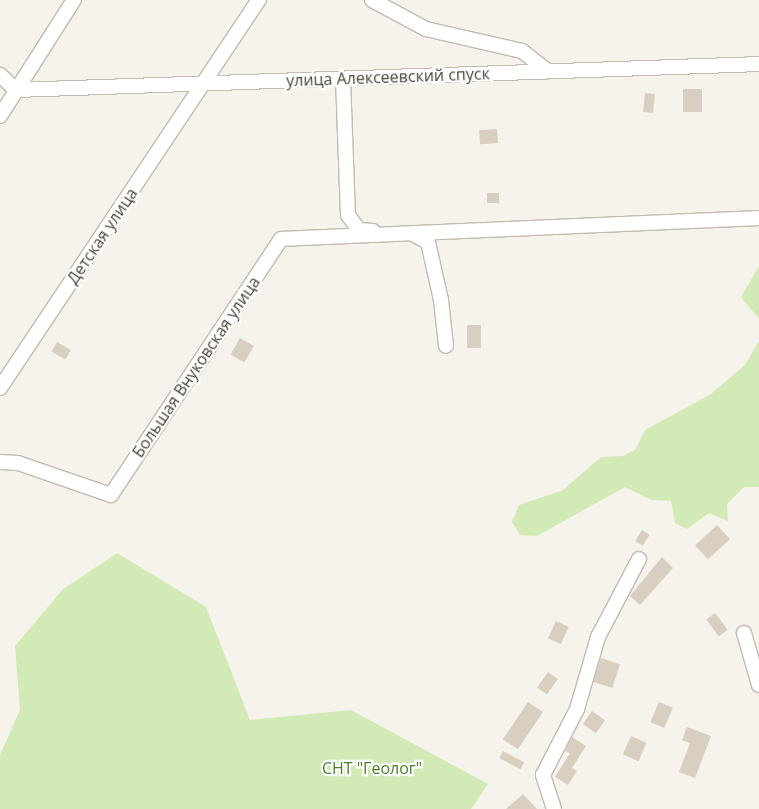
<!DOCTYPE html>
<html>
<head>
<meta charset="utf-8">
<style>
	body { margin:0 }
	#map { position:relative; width:759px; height:809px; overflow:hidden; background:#f6f3ec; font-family:"Open Sans",sans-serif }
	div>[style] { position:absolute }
	.green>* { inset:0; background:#d2eab5 }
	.building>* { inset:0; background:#d8cfc1; transform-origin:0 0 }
	.roads { filter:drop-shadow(1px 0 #c2bbae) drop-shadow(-1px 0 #c2bbae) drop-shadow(0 1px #c2bbae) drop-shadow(0 -1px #c2bbae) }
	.minor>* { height:14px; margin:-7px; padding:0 7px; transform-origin:7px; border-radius:7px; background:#fff }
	span { translate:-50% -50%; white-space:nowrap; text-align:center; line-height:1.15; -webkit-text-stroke:4.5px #fff; paint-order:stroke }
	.street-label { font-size:16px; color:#4b4439 }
	.park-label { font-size:16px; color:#4a7f2a }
</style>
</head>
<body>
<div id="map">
	<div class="green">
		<div style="clip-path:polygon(759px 266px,759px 319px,741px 297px)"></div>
		<div style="clip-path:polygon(759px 341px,759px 487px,744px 487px,727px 504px,728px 521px,709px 513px,687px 529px,675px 523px,671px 501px,651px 500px,625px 487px,537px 536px,520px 535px,512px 522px,519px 505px,563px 490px,601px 457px,623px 456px,636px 449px,645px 430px,711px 394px,745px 365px)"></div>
		<div style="clip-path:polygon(117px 553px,206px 607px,250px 720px,351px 710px,488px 784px,471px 809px,0 809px,0 755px,20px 710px,15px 646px,63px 589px)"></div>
	</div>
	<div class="building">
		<div style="left:683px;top:89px;width:19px;height:23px"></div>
		<div style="left:645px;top:93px;width:10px;height:19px;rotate:6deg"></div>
		<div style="left:497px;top:129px;width:14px;height:18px;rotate:86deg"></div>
		<div style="left:487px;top:193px;width:12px;height:10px"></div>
		<div style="left:481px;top:325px;width:23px;height:14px;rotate:90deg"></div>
		<div style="left:240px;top:338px;width:16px;height:19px;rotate:30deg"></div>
		<div style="left:57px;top:342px;width:16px;height:11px;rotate:30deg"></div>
		<div style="left:717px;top:525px;width:19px;height:30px;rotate:47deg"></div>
		<div style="left:642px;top:530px;width:9px;height:13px;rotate:32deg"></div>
		<div style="clip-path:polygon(662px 557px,673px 568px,640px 605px,630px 596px)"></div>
		<div style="left:715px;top:613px;width:21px;height:11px;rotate:53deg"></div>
		<div style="left:556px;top:621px;width:14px;height:19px;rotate:25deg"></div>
		<div style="left:601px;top:658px;width:20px;height:25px;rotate:18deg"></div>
		<div style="left:548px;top:672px;width:12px;height:19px;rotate:35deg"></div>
		<div style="left:528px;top:702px;width:18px;height:45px;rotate:34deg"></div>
		<div style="left:659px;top:702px;width:15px;height:22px;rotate:23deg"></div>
		<div style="left:592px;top:711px;width:16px;height:16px;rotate:35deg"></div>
		<div style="clip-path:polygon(687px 727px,711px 736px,695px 778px,679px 772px,690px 743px,682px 740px)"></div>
		<div style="left:631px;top:736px;width:17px;height:20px;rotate:24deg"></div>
		<div style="clip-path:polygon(572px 737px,586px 746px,572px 768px,577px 771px,568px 785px,555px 777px,570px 753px,565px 751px)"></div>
		<div style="left:503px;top:751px;width:24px;height:8px;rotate:28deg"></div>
		<div style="clip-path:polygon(523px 794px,537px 809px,506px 809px)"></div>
	</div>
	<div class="roads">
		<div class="minor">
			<div style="left:372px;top:0;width:61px;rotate:28.2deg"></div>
			<div style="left:426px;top:29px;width:98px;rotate:12.9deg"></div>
			<div style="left:522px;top:51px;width:33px;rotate:38deg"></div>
			<div style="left:0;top:75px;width:22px;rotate:43deg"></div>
			<div style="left:343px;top:79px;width:136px;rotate:87.9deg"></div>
			<div style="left:348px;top:215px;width:19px;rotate:54deg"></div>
			<div style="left:359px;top:230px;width:14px;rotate:4deg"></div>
			<div style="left:16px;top:90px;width:743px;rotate:-2deg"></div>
			<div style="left:0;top:116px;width:138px;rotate:-57.5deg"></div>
			<div style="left:413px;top:234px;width:17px;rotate:28deg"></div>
			<div style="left:428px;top:242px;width:59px;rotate:77.4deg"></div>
			<div style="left:441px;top:300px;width:46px;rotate:83.8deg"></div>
			<div style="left:0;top:388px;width:467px;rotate:-56.3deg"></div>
			<div style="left:0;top:462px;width:18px;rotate:3deg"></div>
			<div style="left:18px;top:463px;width:98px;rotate:19deg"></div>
			<div style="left:111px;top:495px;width:307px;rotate:-56.4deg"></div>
			<div style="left:281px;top:239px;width:478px;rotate:-2.5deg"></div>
			<div style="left:744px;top:633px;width:54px;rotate:73.9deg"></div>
			<div style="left:554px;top:809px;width:36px;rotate:-108deg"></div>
			<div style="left:543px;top:775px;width:74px;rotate:-62.7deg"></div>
			<div style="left:577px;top:709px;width:75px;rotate:-73.7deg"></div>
			<div style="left:598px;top:637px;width:88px;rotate:-62.3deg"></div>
		</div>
	</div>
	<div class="street-label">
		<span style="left:388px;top:77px;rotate:-2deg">улица Алексеевский спуск</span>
		<span style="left:102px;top:236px;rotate:-56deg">Детская улица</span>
		<span style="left:196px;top:367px;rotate:-56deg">Большая Внуковская улица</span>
	</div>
	<div class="park-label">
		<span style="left:372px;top:768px">СНТ "Геолог"</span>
	</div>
</div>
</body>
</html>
